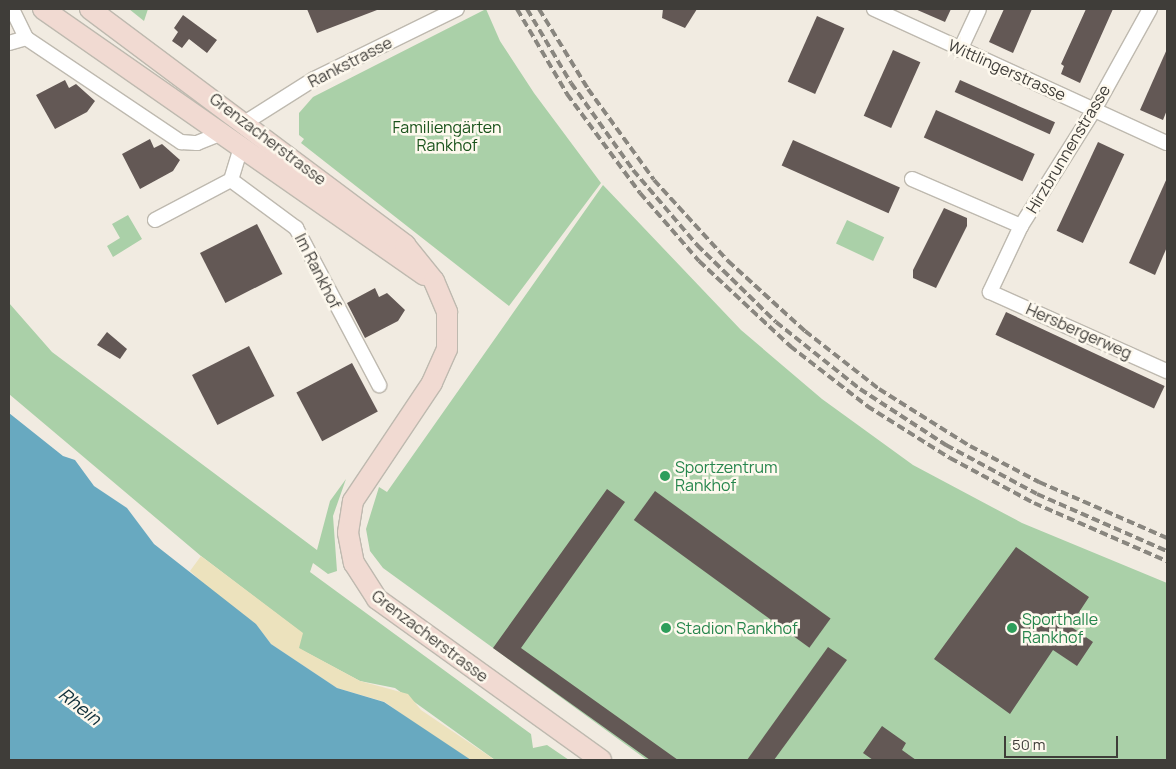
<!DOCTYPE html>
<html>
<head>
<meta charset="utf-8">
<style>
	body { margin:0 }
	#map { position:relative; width:1176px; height:769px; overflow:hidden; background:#f1ebe1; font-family:Manrope,sans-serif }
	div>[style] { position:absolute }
	.green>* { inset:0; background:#aad0a8; transform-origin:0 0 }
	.sand>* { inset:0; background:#ece2bd }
	.water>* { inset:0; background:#68a9c0 }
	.building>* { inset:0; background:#635855; transform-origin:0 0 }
	.roads { filter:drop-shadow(1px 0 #beb9af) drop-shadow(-1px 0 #beb9af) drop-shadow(0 1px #beb9af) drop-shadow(0 -1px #beb9af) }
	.minor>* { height:14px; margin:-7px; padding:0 7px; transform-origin:7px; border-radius:7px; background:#fff }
	.secondary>* { height:20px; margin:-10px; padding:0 10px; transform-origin:10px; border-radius:10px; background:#f1dad2 }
	.rail>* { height:4px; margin-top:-2px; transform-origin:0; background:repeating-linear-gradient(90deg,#89867f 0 8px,transparent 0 12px) }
	.dots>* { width:14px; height:14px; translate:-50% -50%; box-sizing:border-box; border:2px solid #fef9ee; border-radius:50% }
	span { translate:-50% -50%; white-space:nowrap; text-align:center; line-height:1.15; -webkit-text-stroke:5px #fef9ee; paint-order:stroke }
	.street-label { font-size:16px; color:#3f3d39 }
	.park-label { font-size:16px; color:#19521a }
	.leisure-label { font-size:16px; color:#27864d }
	.left { translate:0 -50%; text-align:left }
	.water-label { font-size:18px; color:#0f2f3a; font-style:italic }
	.frame { position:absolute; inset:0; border:10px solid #3f3d39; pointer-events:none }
	.scale { position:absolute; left:1004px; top:736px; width:114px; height:22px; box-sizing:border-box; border:2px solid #3f3d39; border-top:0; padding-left:6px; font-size:15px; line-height:18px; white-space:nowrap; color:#3f3d39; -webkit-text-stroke:4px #fef9ee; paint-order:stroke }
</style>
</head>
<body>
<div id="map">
	<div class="green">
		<div style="clip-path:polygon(129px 9px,148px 9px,144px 21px)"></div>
		<div style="clip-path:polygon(486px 9px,500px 41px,534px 93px,601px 183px,509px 306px,301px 143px,304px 139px,299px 135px,299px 113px,313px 97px)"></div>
		<div style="clip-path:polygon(603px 185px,741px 330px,822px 399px,913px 465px,1022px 523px,1167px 583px,1167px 760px,647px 760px,383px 568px,370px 551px,366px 529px,379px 487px,387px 492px)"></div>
		<div style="clip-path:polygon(128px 215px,142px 239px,113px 257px,107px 246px,120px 238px,112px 224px)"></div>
		<div style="left:847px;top:220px;width:41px;height:26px;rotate:25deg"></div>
		<div style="clip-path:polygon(9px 303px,52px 352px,317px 550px,330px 501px,346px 479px,333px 516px,337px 571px,328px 574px,313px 563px,310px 572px,531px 734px,533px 748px,547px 745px,569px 760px,495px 760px,395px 688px,360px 681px,298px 648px,302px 633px,201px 556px,9px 394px)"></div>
	</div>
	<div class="sand">
		<div style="clip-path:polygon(201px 556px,303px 633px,299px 648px,360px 681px,408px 694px,421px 710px,495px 760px,471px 760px,455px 753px,385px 702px,337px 688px,271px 644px,256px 624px,229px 607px,190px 571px)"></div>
	</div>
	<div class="water">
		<div style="clip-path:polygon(9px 413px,63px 456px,75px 460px,94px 486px,127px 508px,154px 544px,256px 624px,271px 644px,337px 688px,384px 702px,471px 760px,9px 760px)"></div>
	</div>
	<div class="building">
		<div style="clip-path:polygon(307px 9px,377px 9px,377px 10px,317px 33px)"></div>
		<div style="clip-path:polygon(663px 9px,697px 9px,685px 28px,662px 18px)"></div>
		<div style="clip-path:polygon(915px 9px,951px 9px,945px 22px)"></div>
		<div style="clip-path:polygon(1004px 9px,1032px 9px,1013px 53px,989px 42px)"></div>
		<div style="clip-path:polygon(1086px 9px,1113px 9px,1080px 83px,1061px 74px,1064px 66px,1061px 64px)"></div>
		<div style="clip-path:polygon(183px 15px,217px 40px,207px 53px,189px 39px,182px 48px,172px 41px,178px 32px,174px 28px)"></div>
		<div style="left:817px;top:16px;width:30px;height:72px;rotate:24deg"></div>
		<div style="clip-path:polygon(1167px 49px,1167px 110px,1163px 120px,1140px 110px)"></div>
		<div style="left:893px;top:50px;width:30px;height:72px;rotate:24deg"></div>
		<div style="clip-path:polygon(65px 80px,69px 88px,76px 84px,95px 101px,87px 112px,55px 129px,36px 95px)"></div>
		<div style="left:960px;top:80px;width:104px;height:13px;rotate:24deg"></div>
		<div style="left:936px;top:110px;width:108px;height:30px;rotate:24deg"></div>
		<div style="clip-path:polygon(150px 139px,154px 148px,162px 144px,180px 160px,173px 171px,140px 189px,122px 154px)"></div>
		<div style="left:793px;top:140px;width:117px;height:28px;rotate:24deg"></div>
		<div style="left:1098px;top:142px;width:29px;height:98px;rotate:25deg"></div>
		<div style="clip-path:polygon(1167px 178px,1167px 247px,1155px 275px,1129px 263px)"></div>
		<div style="clip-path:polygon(944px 208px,967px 218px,967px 226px,936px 288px,913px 278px,913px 270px)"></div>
		<div style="left:257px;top:224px;width:56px;height:64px;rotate:63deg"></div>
		<div style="clip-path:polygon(375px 288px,379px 297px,387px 293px,405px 310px,398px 321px,365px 338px,347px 303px)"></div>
		<div style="left:1006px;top:312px;width:175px;height:25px;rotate:25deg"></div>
		<div style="clip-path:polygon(107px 332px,127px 349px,120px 359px,97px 345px)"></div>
		<div style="left:249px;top:346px;width:56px;height:64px;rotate:63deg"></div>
		<div style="left:352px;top:363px;width:55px;height:63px;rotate:62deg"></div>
		<div style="clip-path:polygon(607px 489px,625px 502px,521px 648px,678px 760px,650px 760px,493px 648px)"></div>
		<div style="left:655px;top:491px;width:217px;height:36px;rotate:36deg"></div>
		<div style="clip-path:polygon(1016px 547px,1089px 597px,1070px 626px,1093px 642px,1077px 666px,1053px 650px,1010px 714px,934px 659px)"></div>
		<div style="clip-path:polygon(828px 647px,847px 660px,774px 760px,747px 760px)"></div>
		<div style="clip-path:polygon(882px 726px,906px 743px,902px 750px,916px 760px,873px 760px,863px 753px)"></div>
	</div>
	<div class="roads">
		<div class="minor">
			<div style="left:12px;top:9px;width:32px;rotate:64deg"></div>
			<div style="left:874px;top:9px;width:322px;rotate:24.6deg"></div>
			<div style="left:1150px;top:9px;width:115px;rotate:119deg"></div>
			<div style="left:1094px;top:110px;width:137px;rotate:122.2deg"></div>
			<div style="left:1021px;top:226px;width:73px;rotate:115.2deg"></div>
			<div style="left:990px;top:292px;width:194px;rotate:24.1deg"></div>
			<div style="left:9px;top:43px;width:18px;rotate:-16deg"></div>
			<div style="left:26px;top:38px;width:187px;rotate:33.9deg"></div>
			<div style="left:181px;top:142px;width:16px;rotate:4deg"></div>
			<div style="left:197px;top:143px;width:27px;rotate:-22deg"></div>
			<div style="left:960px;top:50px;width:45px;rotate:-65.1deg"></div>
			<div style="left:246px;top:122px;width:80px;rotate:-32.3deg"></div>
			<div style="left:314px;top:79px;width:159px;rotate:-26.1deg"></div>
			<div style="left:912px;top:179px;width:119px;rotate:23.3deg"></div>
			<div style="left:231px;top:180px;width:81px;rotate:36.4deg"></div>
			<div style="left:296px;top:228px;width:178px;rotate:62.1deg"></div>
			<div style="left:155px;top:220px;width:86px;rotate:-27.8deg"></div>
			<div style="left:231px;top:180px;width:34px;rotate:-73deg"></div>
		</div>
		<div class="secondary">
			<div style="left:43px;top:9px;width:465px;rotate:34.9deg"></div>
			<div style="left:90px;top:9px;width:394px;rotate:36.8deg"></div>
			<div style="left:405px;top:245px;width:46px;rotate:51.1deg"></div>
			<div style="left:434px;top:281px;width:34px;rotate:67deg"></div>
			<div style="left:447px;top:312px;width:37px;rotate:90deg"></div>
			<div style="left:447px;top:349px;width:37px;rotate:114deg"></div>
			<div style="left:432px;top:383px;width:142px;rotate:123.8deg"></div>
			<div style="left:353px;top:501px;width:32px;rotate:99deg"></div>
			<div style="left:348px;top:533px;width:31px;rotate:79deg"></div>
			<div style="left:354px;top:563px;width:43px;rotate:57.4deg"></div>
			<div style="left:377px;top:599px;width:276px;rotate:35.7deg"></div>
		</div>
	</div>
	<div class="rail">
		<div style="left:517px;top:9px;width:99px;rotate:59.5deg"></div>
		<div style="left:567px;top:94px;width:123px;rotate:53.6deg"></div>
		<div style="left:640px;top:193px;width:90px;rotate:49.1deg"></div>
		<div style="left:699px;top:261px;width:125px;rotate:43deg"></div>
		<div style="left:790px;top:346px;width:98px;rotate:37.9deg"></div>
		<div style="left:867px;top:406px;width:98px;rotate:32.1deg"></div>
		<div style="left:950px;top:458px;width:95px;rotate:28.2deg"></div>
		<div style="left:1034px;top:503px;width:145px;rotate:23.6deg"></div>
		<div style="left:527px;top:9px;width:86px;rotate:59.3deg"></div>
		<div style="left:571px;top:83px;width:107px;rotate:54.5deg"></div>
		<div style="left:633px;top:170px;width:99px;rotate:49.5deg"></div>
		<div style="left:697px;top:245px;width:110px;rotate:44.3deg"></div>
		<div style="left:776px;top:322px;width:107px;rotate:38.6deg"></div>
		<div style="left:860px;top:389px;width:103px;rotate:33.1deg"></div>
		<div style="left:946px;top:445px;width:103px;rotate:28.3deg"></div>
		<div style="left:1037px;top:494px;width:142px;rotate:23.7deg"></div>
		<div style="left:539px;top:9px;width:94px;rotate:58.5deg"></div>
		<div style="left:588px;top:89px;width:112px;rotate:54deg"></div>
		<div style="left:654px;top:180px;width:110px;rotate:47.6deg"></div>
		<div style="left:728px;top:261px;width:104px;rotate:42.3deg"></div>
		<div style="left:805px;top:331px;width:94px;rotate:38.1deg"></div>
		<div style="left:879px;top:389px;width:107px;rotate:32.1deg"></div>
		<div style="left:970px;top:446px;width:78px;rotate:27.6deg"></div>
		<div style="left:1039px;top:482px;width:140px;rotate:23.6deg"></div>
	</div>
	<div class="dots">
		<div style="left:665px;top:476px;background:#2e9e5b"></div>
		<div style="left:666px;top:628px;background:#2e9e5b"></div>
		<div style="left:1012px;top:628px;background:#2e9e5b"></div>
	</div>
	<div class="street-label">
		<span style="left:350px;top:62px;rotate:-27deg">Rankstrasse</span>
		<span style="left:1007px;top:70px;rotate:24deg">Wittlingerstrasse</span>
		<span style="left:268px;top:139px;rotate:37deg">Grenzacherstrasse</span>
		<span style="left:1068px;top:149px;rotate:-59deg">Hirzbrunnenstrasse</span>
		<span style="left:318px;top:271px;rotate:63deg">Im Rankhof</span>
		<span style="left:1079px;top:331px;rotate:24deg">Hersbergerweg</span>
		<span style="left:430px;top:636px;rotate:37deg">Grenzacherstrasse</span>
	</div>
	<div class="park-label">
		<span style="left:447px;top:136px">Familiengärten<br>Rankhof</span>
	</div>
	<div class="leisure-label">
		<span class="left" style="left:675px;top:476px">Sportzentrum<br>Rankhof</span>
		<span class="left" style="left:1022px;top:628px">Sporthalle<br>Rankhof</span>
		<span class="left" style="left:676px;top:628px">Stadion Rankhof</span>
	</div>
	<div class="water-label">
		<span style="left:80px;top:706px;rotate:38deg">Rhein</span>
	</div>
	<div class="frame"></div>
	<div class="scale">50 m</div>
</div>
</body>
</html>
